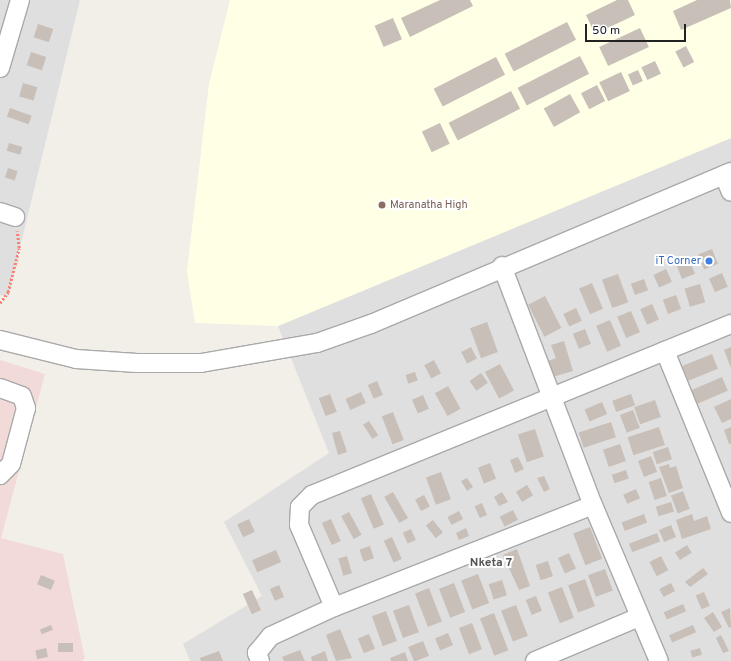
<!DOCTYPE html>
<html>
<head>
<meta charset="utf-8">
<style>
	body { margin:0 }
	#map { position:relative; width:731px; height:661px; overflow:hidden; background:#f2efe9; font-family:Overpass,sans-serif }
	div>[style] { position:absolute }
	.residential>* { inset:0; background:#e0dfdf }
	.commercial>* { inset:0; background:#f2dad9 }
	.education>* { inset:0; background:#ffffe5 }
	.building>* { inset:0; background:#c7bfb8; transform-origin:0 0 }
	.path>* { height:2.5px; margin-top:-1.25px; transform-origin:0; background:repeating-linear-gradient(90deg,#fa8072 0 2px,transparent 0 4px) }
	.roads { filter:drop-shadow(1px 0 #a9a9a9) drop-shadow(-1px 0 #a9a9a9) drop-shadow(0 1px #a9a9a9) drop-shadow(0 -1px #a9a9a9) }
	.minor>* { height:18px; margin:-9px; padding:0 9px; transform-origin:9px; border-radius:9px; background:#fff }
	.dots>* { width:11px; height:11px; translate:-50% -50%; box-sizing:border-box; border:2px solid #fff; border-radius:50% }
	span { translate:-50% -50%; white-space:nowrap; text-align:center; line-height:1.15; -webkit-text-stroke:4px #fff; paint-order:stroke }
	.education-label { font-size:11px; color:#785e54 }
	.left { translate:0 -50%; text-align:left }
	.shop-label { font-size:11px; color:#366cbe }
	.right { translate:-100% -50%; text-align:right }
	.neighbourhood-label { font-size:12px; color:#555; font-weight:700 }
	.scale { position:absolute; left:585px; top:24px; width:101px; height:18px; box-sizing:border-box; border:2px solid #222; border-top:0; padding-left:5px; font-size:12px; line-height:14px; white-space:nowrap; color:#222; -webkit-text-stroke:3px #fff; paint-order:stroke }
</style>
</head>
<body>
<div id="map">
	<div class="residential">
		<div style="clip-path:polygon(0 0,80px 0,8px 297px,0 295px)"></div>
		<div style="clip-path:polygon(731px 138px,731px 661px,190px 661px,183px 644px,262px 596px,224px 522px,329px 453px,278px 326px)"></div>
	</div>
	<div class="commercial">
		<div style="clip-path:polygon(0 360px,45px 374px,1px 538px,63px 554px,85px 659px,81px 661px,0 661px)"></div>
	</div>
	<div class="education">
		<div style="clip-path:polygon(230px 0,731px 0,731px 138px,278px 326px,195px 323px,187px 271px,209px 84px)"></div>
	</div>
	<div class="building">
		<div style="clip-path:polygon(440px 0,470px 0,473px 6px,410px 37px,401px 18px)"></div>
		<div style="clip-path:polygon(617px 0,628px 0,635px 15px,595px 34px,586px 15px)"></div>
		<div style="clip-path:polygon(697px 0,730px 0,731px 8px,681px 30px,673px 11px)"></div>
		<div style="left:393px;top:18px;width:23px;height:20px;rotate:67deg"></div>
		<div style="left:567px;top:22px;width:20px;height:70px;rotate:63deg"></div>
		<div style="left:38px;top:24px;width:16px;height:14px;rotate:18deg"></div>
		<div style="left:640px;top:28px;width:21px;height:45px;rotate:65deg"></div>
		<div style="left:686px;top:46px;width:18px;height:12px;rotate:63deg"></div>
		<div style="left:31px;top:52px;width:16px;height:14px;rotate:18deg"></div>
		<div style="left:580px;top:56px;width:20px;height:70px;rotate:63deg"></div>
		<div style="left:496px;top:57px;width:20px;height:70px;rotate:63deg"></div>
		<div style="left:655px;top:61px;width:14px;height:15px;rotate:65deg"></div>
		<div style="left:638px;top:70px;width:12px;height:11px;rotate:66deg"></div>
		<div style="left:621px;top:72px;width:21px;height:24px;rotate:65deg"></div>
		<div style="left:23px;top:83px;width:15px;height:14px;rotate:16deg"></div>
		<div style="left:597px;top:85px;width:18px;height:18px;rotate:63deg"></div>
		<div style="left:511px;top:91px;width:20px;height:70px;rotate:63deg"></div>
		<div style="left:570px;top:94px;width:21px;height:30px;rotate:61deg"></div>
		<div style="left:10px;top:108px;width:23px;height:9px;rotate:20deg"></div>
		<div style="left:440px;top:123px;width:23px;height:20px;rotate:65deg"></div>
		<div style="left:9px;top:143px;width:14px;height:8px;rotate:17deg"></div>
		<div style="left:8px;top:168px;width:10px;height:10px;rotate:17deg"></div>
		<div style="left:712px;top:249px;width:16px;height:15px;rotate:68deg"></div>
		<div style="left:689px;top:259px;width:16px;height:14px;rotate:68deg"></div>
		<div style="left:666px;top:269px;width:14px;height:14px;rotate:65deg"></div>
		<div style="left:722px;top:273px;width:15px;height:14px;rotate:67deg"></div>
		<div style="left:618px;top:274px;width:30px;height:17px;rotate:70deg"></div>
		<div style="left:644px;top:279px;width:12px;height:14px;rotate:70deg"></div>
		<div style="left:592px;top:283px;width:28px;height:14px;rotate:67deg"></div>
		<div style="left:700px;top:284px;width:19px;height:16px;rotate:74deg"></div>
		<div style="left:676px;top:295px;width:15px;height:14px;rotate:70deg"></div>
		<div style="left:545px;top:296px;width:36px;height:19px;rotate:63deg"></div>
		<div style="left:652px;top:304px;width:17px;height:13px;rotate:66deg"></div>
		<div style="left:576px;top:308px;width:14px;height:14px;rotate:65deg"></div>
		<div style="left:631px;top:311px;width:23px;height:15px;rotate:67deg"></div>
		<div style="left:610px;top:320px;width:28px;height:15px;rotate:67deg"></div>
		<div style="left:487px;top:322px;width:32px;height:18px;rotate:70deg"></div>
		<div style="left:585px;top:329px;width:16px;height:13px;rotate:68deg"></div>
		<div style="clip-path:polygon(564px 341px,573px 371px,553px 377px,548px 361px,556px 358px,551px 345px)"></div>
		<div style="left:471px;top:347px;width:13px;height:11px;rotate:63deg"></div>
		<div style="clip-path:polygon(731px 347px,731px 368px,724px 350px)"></div>
		<div style="left:712px;top:354px;width:16px;height:32px;rotate:68deg"></div>
		<div style="left:434px;top:360px;width:15px;height:11px;rotate:62deg"></div>
		<div style="left:500px;top:364px;width:30px;height:17px;rotate:62deg"></div>
		<div style="left:415px;top:372px;width:9px;height:10px;rotate:72deg"></div>
		<div style="left:481px;top:373px;width:12px;height:14px;rotate:55deg"></div>
		<div style="left:722px;top:377px;width:15px;height:33px;rotate:67deg"></div>
		<div style="left:377px;top:381px;width:15px;height:10px;rotate:67deg"></div>
		<div style="left:448px;top:386px;width:26px;height:15px;rotate:61deg"></div>
		<div style="left:361px;top:392px;width:12px;height:17px;rotate:66deg"></div>
		<div style="left:330px;top:394px;width:19px;height:12px;rotate:69deg"></div>
		<div style="left:631px;top:394px;width:12px;height:20px;rotate:70deg"></div>
		<div style="left:423px;top:395px;width:15px;height:12px;rotate:67deg"></div>
		<div style="clip-path:polygon(731px 399px,731px 419px,722px 423px,714px 407px)"></div>
		<div style="left:655px;top:400px;width:18px;height:22px;rotate:71deg"></div>
		<div style="left:602px;top:402px;width:13px;height:19px;rotate:67deg"></div>
		<div style="left:633px;top:410px;width:19px;height:14px;rotate:69deg"></div>
		<div style="left:393px;top:412px;width:30px;height:12px;rotate:69deg"></div>
		<div style="left:369px;top:421px;width:17px;height:7px;rotate:57deg"></div>
		<div style="left:611px;top:422px;width:16px;height:34px;rotate:72deg"></div>
		<div style="left:659px;top:427px;width:19px;height:33px;rotate:72deg"></div>
		<div style="clip-path:polygon(731px 427px,731px 444px,729px 444px,724px 430px)"></div>
		<div style="left:535px;top:429px;width:29px;height:18px;rotate:72deg"></div>
		<div style="clip-path:polygon(340px 431px,347px 452px,338px 455px,332px 433px)"></div>
		<div style="left:620px;top:444px;width:18px;height:18px;rotate:71deg"></div>
		<div style="left:668px;top:447px;width:13px;height:16px;rotate:72deg"></div>
		<div style="left:651px;top:456px;width:17px;height:14px;rotate:69deg"></div>
		<div style="clip-path:polygon(518px 457px,524px 469px,515px 473px,510px 460px)"></div>
		<div style="left:490px;top:463px;width:17px;height:13px;rotate:69deg"></div>
		<div style="clip-path:polygon(669px 464px,670px 468px,676px 466px,683px 488px,669px 493px,659px 467px)"></div>
		<div style="left:626px;top:470px;width:9px;height:15px;rotate:72deg"></div>
		<div style="left:441px;top:472px;width:29px;height:16px;rotate:70deg"></div>
		<div style="clip-path:polygon(544px 476px,550px 489px,544px 492px,537px 478px)"></div>
		<div style="clip-path:polygon(467px 478px,473px 487px,467px 491px,461px 481px)"></div>
		<div style="left:661px;top:478px;width:19px;height:13px;rotate:72deg"></div>
		<div style="left:527px;top:485px;width:12px;height:13px;rotate:59deg"></div>
		<div style="left:636px;top:489px;width:10px;height:14px;rotate:66deg"></div>
		<div style="left:683px;top:491px;width:19px;height:13px;rotate:69deg"></div>
		<div style="left:393px;top:492px;width:30px;height:10px;rotate:60deg"></div>
		<div style="clip-path:polygon(502px 492px,508px 502px,499px 506px,494px 497px)"></div>
		<div style="left:371px;top:494px;width:33px;height:11px;rotate:67deg"></div>
		<div style="left:424px;top:495px;width:13px;height:10px;rotate:63deg"></div>
		<div style="left:671px;top:502px;width:10px;height:16px;rotate:73deg"></div>
		<div style="left:482px;top:503px;width:13px;height:8px;rotate:67deg"></div>
		<div style="left:513px;top:510px;width:11px;height:15px;rotate:63deg"></div>
		<div style="left:459px;top:511px;width:9px;height:13px;rotate:63deg"></div>
		<div style="left:349px;top:512px;width:26px;height:9px;rotate:61deg"></div>
		<div style="left:644px;top:514px;width:9px;height:24px;rotate:69deg"></div>
		<div style="clip-path:polygon(692px 514px,694px 521px,707px 516px,711px 529px,682px 539px,676px 520px)"></div>
		<div style="left:249px;top:519px;width:14px;height:13px;rotate:65deg"></div>
		<div style="left:331px;top:519px;width:24px;height:10px;rotate:66deg"></div>
		<div style="left:433px;top:520px;width:16px;height:9px;rotate:52deg"></div>
		<div style="left:671px;top:525px;width:13px;height:13px;rotate:67deg"></div>
		<div style="left:590px;top:527px;width:34px;height:18px;rotate:69deg"></div>
		<div style="clip-path:polygon(466px 528px,469px 536px,459px 540px,456px 533px)"></div>
		<div style="left:411px;top:529px;width:12px;height:9px;rotate:66deg"></div>
		<div style="left:657px;top:533px;width:9px;height:30px;rotate:69deg"></div>
		<div style="left:392px;top:537px;width:24px;height:9px;rotate:66deg"></div>
		<div style="left:687px;top:545px;width:9px;height:14px;rotate:58deg"></div>
		<div style="left:370px;top:546px;width:13px;height:11px;rotate:72deg"></div>
		<div style="clip-path:polygon(517px 549px,530px 586px,519px 590px,503px 555px)"></div>
		<div style="left:276px;top:550px;width:13px;height:26px;rotate:67deg"></div>
		<div style="left:569px;top:553px;width:17px;height:12px;rotate:66deg"></div>
		<div style="left:347px;top:556px;width:18px;height:9px;rotate:74deg"></div>
		<div style="left:661px;top:556px;width:16px;height:13px;rotate:63deg"></div>
		<div style="left:548px;top:561px;width:16px;height:13px;rotate:72deg"></div>
		<div style="clip-path:polygon(703px 568px,708px 574px,690px 587px,685px 582px)"></div>
		<div style="left:605px;top:569px;width:23px;height:18px;rotate:70deg"></div>
		<div style="left:478px;top:574px;width:31px;height:18px;rotate:69deg"></div>
		<div style="left:41px;top:575px;width:15px;height:10px;rotate:23deg"></div>
		<div style="left:585px;top:579px;width:29px;height:18px;rotate:70deg"></div>
		<div style="left:502px;top:580px;width:16px;height:14px;rotate:72deg"></div>
		<div style="left:454px;top:583px;width:31px;height:16px;rotate:69deg"></div>
		<div style="left:671px;top:583px;width:9px;height:13px;rotate:63deg"></div>
		<div style="left:279px;top:585px;width:13px;height:10px;rotate:67deg"></div>
		<div style="left:562px;top:587px;width:33px;height:15px;rotate:69deg"></div>
		<div style="left:429px;top:588px;width:36px;height:15px;rotate:69deg"></div>
		<div style="left:252px;top:590px;width:22px;height:10px;rotate:66deg"></div>
		<div style="left:704px;top:592px;width:15px;height:9px;rotate:67deg"></div>
		<div style="left:536px;top:596px;width:16px;height:11px;rotate:68deg"></div>
		<div style="left:683px;top:604px;width:8px;height:21px;rotate:67deg"></div>
		<div style="left:409px;top:605px;width:29px;height:17px;rotate:70deg"></div>
		<div style="left:516px;top:605px;width:33px;height:16px;rotate:69deg"></div>
		<div style="clip-path:polygon(730px 608px,731px 627px,729px 628px,721px 612px)"></div>
		<div style="left:386px;top:611px;width:32px;height:15px;rotate:70deg"></div>
		<div style="clip-path:polygon(713px 612px,722px 627px,714px 632px,704px 618px)"></div>
		<div style="left:494px;top:613px;width:40px;height:15px;rotate:69deg"></div>
		<div style="left:472px;top:623px;width:28px;height:14px;rotate:69deg"></div>
		<div style="left:51px;top:625px;width:5px;height:12px;rotate:68deg"></div>
		<div style="left:693px;top:625px;width:8px;height:26px;rotate:67deg"></div>
		<div style="clip-path:polygon(340px 629px,352px 658px,336px 661px,326px 635px)"></div>
		<div style="left:448px;top:633px;width:13px;height:14px;rotate:67deg"></div>
		<div style="left:369px;top:634px;width:16px;height:12px;rotate:68deg"></div>
		<div style="clip-path:polygon(721px 635px,729px 651px,723px 653px,716px 638px)"></div>
		<div style="left:423px;top:641px;width:16px;height:16px;rotate:68deg"></div>
		<div style="left:73px;top:643px;width:9px;height:15px;rotate:90deg"></div>
		<div style="left:46px;top:648px;width:9px;height:11px;rotate:77deg"></div>
		<div style="left:700px;top:648px;width:7px;height:10px;rotate:74deg"></div>
		<div style="clip-path:polygon(300px 650px,305px 661px,284px 661px,282px 657px)"></div>
		<div style="clip-path:polygon(219px 651px,223px 661px,201px 661px,200px 658px)"></div>
		<div style="clip-path:polygon(325px 651px,328px 661px,312px 661px,311px 657px)"></div>
		<div style="clip-path:polygon(405px 652px,408px 661px,391px 661px,390px 658px)"></div>
	</div>
	<div class="path">
		<div style="left:0;top:303px;width:14px;rotate:-54deg"></div>
		<div style="left:8px;top:292px;width:45px;rotate:-76deg"></div>
		<div style="left:19px;top:248px;width:17px;rotate:-97deg"></div>
	</div>
	<div class="roads">
		<div class="minor">
			<div style="left:0;top:68px;width:71px;rotate:-73.6deg"></div>
			<div style="left:724px;top:175px;width:18px;rotate:68deg"></div>
			<div style="left:0;top:212px;width:16px;rotate:18deg"></div>
			<div style="left:502px;top:266px;width:256px;rotate:69.2deg"></div>
			<div style="left:593px;top:505px;width:169px;rotate:67.1deg"></div>
			<div style="left:0;top:340px;width:78px;rotate:14deg"></div>
			<div style="left:76px;top:359px;width:61px;rotate:3.8deg"></div>
			<div style="left:137px;top:363px;width:64px"></div>
			<div style="left:201px;top:363px;width:118px;rotate:-9.8deg"></div>
			<div style="left:317px;top:343px;width:57px;rotate:-19.4deg"></div>
			<div style="left:371px;top:324px;width:391px;rotate:-22.9deg"></div>
			<div style="left:665px;top:351px;width:175px;rotate:67.8deg"></div>
			<div style="left:0;top:388px;width:23px;rotate:20deg"></div>
			<div style="left:22px;top:396px;width:13px;rotate:72deg"></div>
			<div style="left:26px;top:408px;width:58px;rotate:105deg"></div>
			<div style="left:11px;top:464px;width:16px;rotate:135deg"></div>
			<div style="left:334px;top:607px;width:89px;rotate:-113.1deg"></div>
			<div style="left:299px;top:525px;width:18px;rotate:-87deg"></div>
			<div style="left:300px;top:507px;width:17px;rotate:-45deg"></div>
			<div style="left:312px;top:495px;width:453px;rotate:-22.2deg"></div>
			<div style="left:260px;top:661px;width:9px;rotate:-111deg"></div>
			<div style="left:257px;top:653px;width:22px;rotate:-51deg"></div>
			<div style="left:271px;top:636px;width:69px;rotate:-24.7deg"></div>
			<div style="left:334px;top:607px;width:278px;rotate:-21.5deg"></div>
			<div style="left:535px;top:661px;width:113px;rotate:-22.9deg"></div>
		</div>
	</div>
	<div class="dots">
		<div style="left:382px;top:205px;background:#8d6e63"></div>
		<div style="left:709px;top:261px;background:#3f7fe0"></div>
	</div>
	<div class="education-label">
		<span class="left" style="left:390px;top:205px">Maranatha High</span>
	</div>
	<div class="shop-label">
		<span class="right" style="left:701px;top:261px">iT Corner</span>
	</div>
	<div class="neighbourhood-label">
		<span style="left:491px;top:564px">Nketa 7</span>
	</div>
	<div class="scale">50 m</div>
</div>
</body>
</html>
